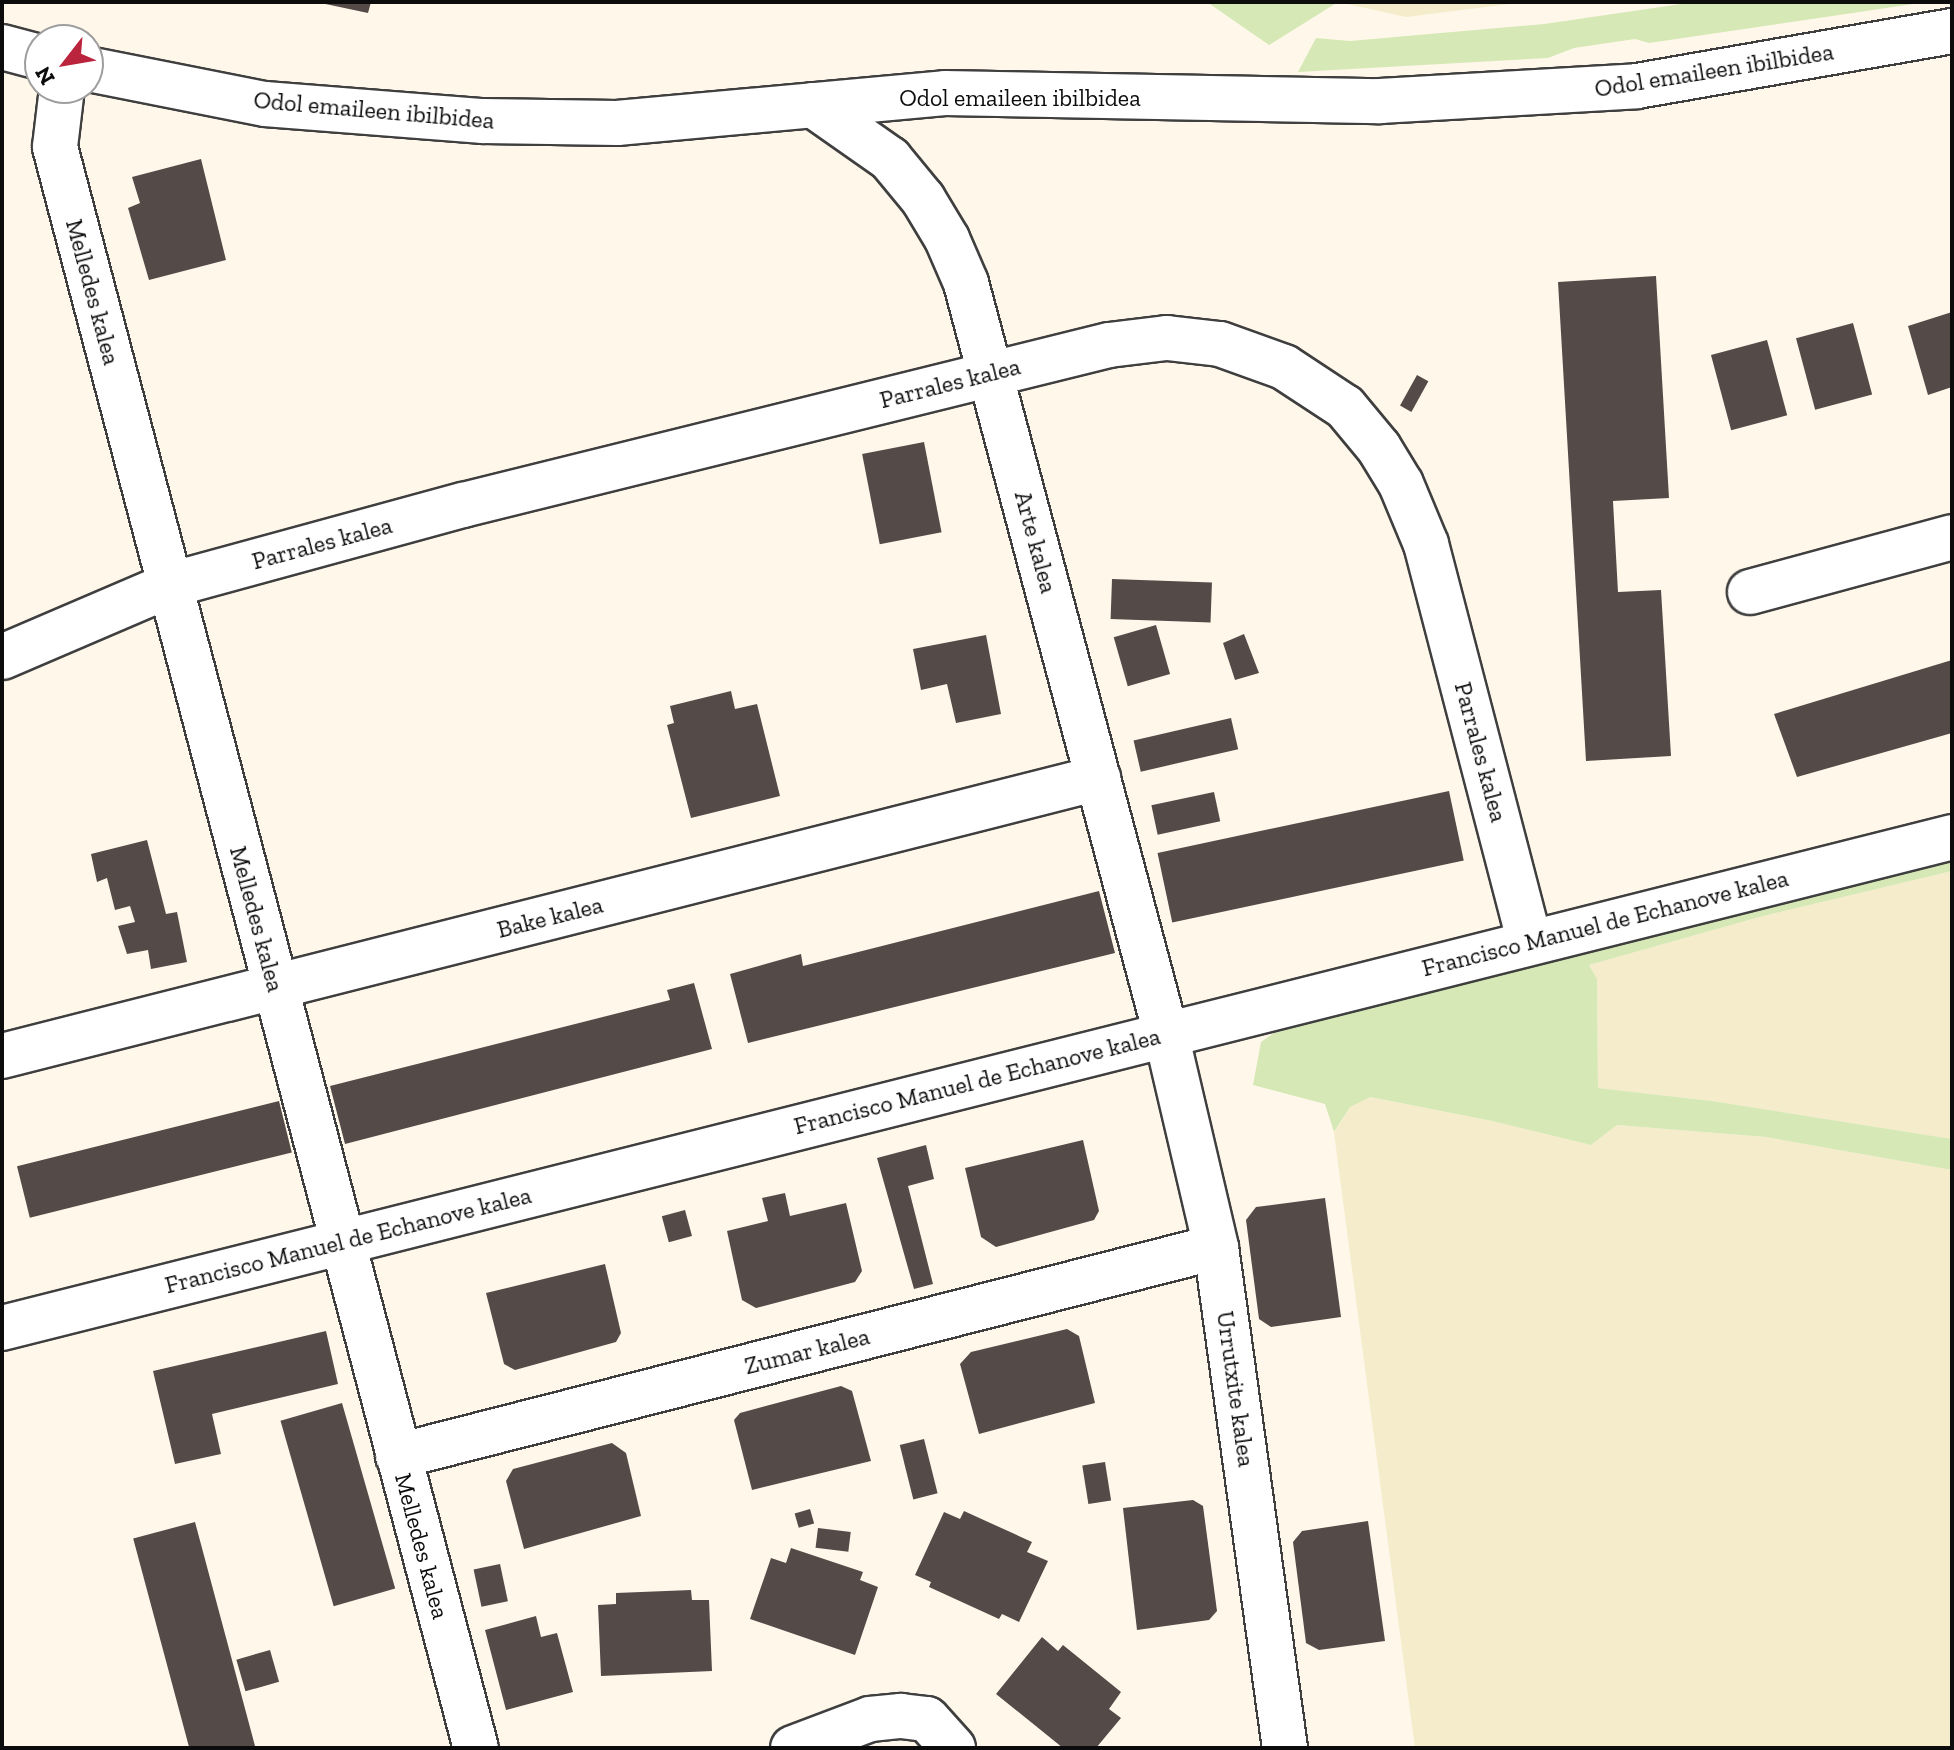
<!DOCTYPE html>
<html>
<head>
<meta charset="utf-8">
<style>
	body { margin:0 }
	#map { position:relative; width:1954px; height:1750px; overflow:hidden; background:#fff8ea; font-family:"Zilla Slab",serif }
	div>[style] { position:absolute }
	.farmland>* { inset:0; background:#f4eccb }
	.green>* { inset:0; background:#d6e8b5 }
	.building>* { inset:0; background:#544b48; transform-origin:0 0 }
	.roads { filter:drop-shadow(2px 0 #3f3f3f) drop-shadow(-2px 0 #3f3f3f) drop-shadow(0 2px #3f3f3f) drop-shadow(0 -2px #3f3f3f) }
	.minor>* { height:44px; margin:-22px; padding:0 22px; transform-origin:22px; border-radius:22px; background:#fff }
	span { translate:-50% -50%; white-space:nowrap; text-align:center; line-height:1.15; -webkit-text-stroke:8px #fff; paint-order:stroke }
	.street-label { font-size:24px; color:#0c0c0c }
	.frame { position:absolute; inset:0; border:4px solid #0c0c0c; pointer-events:none }
	.north { position:absolute; left:24px; top:24px; width:80px; height:80px; box-sizing:border-box; background:#fff; border:2px solid #9e9e9e; border-radius:50%; rotate:239deg; font-size:22px; font-weight:700; line-height:32px; text-align:center; color:#0c0c0c }
	.north::after { content:''; display:block; margin:auto; width:28px; height:36px; background:#ba253d; clip-path:polygon(50% 0,100% 100%,50% 72%,0 100%) }
</style>
</head>
<body>
<div id="map">
	<div class="farmland">
		<div style="clip-path:polygon(1338px 2px,1527px 2px,1406px 17px)"></div>
		<div style="clip-path:polygon(1952px 871px,1952px 1139px,1712px 1101px,1598px 1088px,1597px 979px,1589px 965px,1763px 916px)"></div>
		<div style="clip-path:polygon(1369px 1097px,1492px 1121px,1591px 1145px,1617px 1125px,1766px 1137px,1952px 1170px,1952px 1748px,1415px 1748px,1334px 1133px,1350px 1107px)"></div>
	</div>
	<div class="green">
		<div style="clip-path:polygon(1207px 2px,1338px 2px,1269px 45px)"></div>
		<div style="clip-path:polygon(1695px 2px,1927px 2px,1649px 43px,1635px 39px,1574px 48px,1548px 58px,1298px 72px,1316px 38px,1350px 41px,1544px 24px)"></div>
		<div style="clip-path:polygon(1952px 856px,1952px 871px,1763px 916px,1589px 965px,1597px 979px,1598px 1088px,1712px 1101px,1952px 1139px,1952px 1170px,1766px 1137px,1617px 1125px,1591px 1145px,1492px 1121px,1370px 1097px,1350px 1107px,1334px 1132px,1325px 1104px,1253px 1085px,1261px 1042px,1288px 1023px)"></div>
	</div>
	<div class="building">
		<div style="clip-path:polygon(316px 2px,371px 2px,368px 13px)"></div>
		<div style="clip-path:polygon(201px 159px,226px 260px,149px 280px,128px 208px,140px 203px,132px 177px)"></div>
		<div style="clip-path:polygon(1656px 276px,1669px 498px,1613px 501px,1618px 592px,1661px 590px,1671px 756px,1586px 761px,1558px 282px)"></div>
		<div style="clip-path:polygon(1952px 312px,1952px 387px,1928px 395px,1908px 326px)"></div>
		<div style="left:1853px;top:323px;width:74px;height:59px;rotate:75deg"></div>
		<div style="left:1767px;top:340px;width:78px;height:58px;rotate:75deg"></div>
		<div style="left:1417px;top:375px;width:13px;height:35px;rotate:29deg"></div>
		<div style="left:924px;top:442px;width:92px;height:63px;rotate:79deg"></div>
		<div style="left:1112px;top:579px;width:100px;height:40px;rotate:2deg"></div>
		<div style="left:1156px;top:625px;width:51px;height:44px;rotate:74deg"></div>
		<div style="clip-path:polygon(1244px 634px,1259px 673px,1235px 680px,1223px 643px)"></div>
		<div style="clip-path:polygon(986px 635px,1001px 714px,956px 723px,947px 684px,921px 690px,913px 649px)"></div>
		<div style="clip-path:polygon(1952px 660px,1952px 733px,1797px 777px,1774px 714px)"></div>
		<div style="clip-path:polygon(731px 691px,735px 709px,757px 704px,780px 796px,691px 818px,667px 725px,674px 723px,670px 706px)"></div>
		<div style="left:1231px;top:718px;width:32px;height:100px;rotate:77deg"></div>
		<div style="left:1449px;top:791px;width:71px;height:298px;rotate:78deg"></div>
		<div style="left:1214px;top:792px;width:30px;height:64px;rotate:78deg"></div>
		<div style="clip-path:polygon(147px 840px,166px 914px,177px 912px,187px 962px,151px 969px,148px 950px,127px 954px,118px 926px,135px 922px,130px 906px,115px 910px,107px 878px,97px 882px,91px 854px)"></div>
		<div style="clip-path:polygon(1099px 891px,1115px 953px,748px 1043px,730px 974px,801px 954px,803px 966px)"></div>
		<div style="clip-path:polygon(694px 983px,712px 1049px,345px 1144px,330px 1086px,670px 1000px,667px 990px)"></div>
		<div style="left:279px;top:1101px;width:53px;height:270px;rotate:76deg"></div>
		<div style="clip-path:polygon(1083px 1140px,1099px 1211px,1094px 1220px,996px 1247px,981px 1237px,965px 1168px)"></div>
		<div style="clip-path:polygon(926px 1145px,934px 1179px,908px 1186px,933px 1284px,914px 1289px,877px 1158px)"></div>
		<div style="clip-path:polygon(785px 1193px,790px 1216px,846px 1203px,862px 1271px,855px 1282px,756px 1308px,742px 1300px,727px 1231px,768px 1221px,762px 1198px)"></div>
		<div style="clip-path:polygon(1325px 1198px,1341px 1317px,1271px 1327px,1259px 1319px,1246px 1220px,1256px 1207px)"></div>
		<div style="left:685px;top:1210px;width:27px;height:24px;rotate:75deg"></div>
		<div style="clip-path:polygon(605px 1264px,621px 1333px,616px 1342px,515px 1370px,504px 1364px,486px 1293px)"></div>
		<div style="clip-path:polygon(1067px 1329px,1079px 1336px,1095px 1403px,979px 1434px,960px 1364px,971px 1352px)"></div>
		<div style="clip-path:polygon(326px 1331px,338px 1384px,212px 1414px,221px 1454px,175px 1464px,153px 1371px)"></div>
		<div style="clip-path:polygon(841px 1386px,852px 1391px,871px 1461px,752px 1490px,734px 1420px,740px 1413px)"></div>
		<div style="left:342px;top:1403px;width:193px;height:64px;rotate:74deg"></div>
		<div style="left:924px;top:1439px;width:56px;height:25px;rotate:76deg"></div>
		<div style="clip-path:polygon(612px 1443px,626px 1453px,641px 1516px,524px 1549px,506px 1481px,513px 1469px)"></div>
		<div style="left:1105px;top:1462px;width:39px;height:23px;rotate:81deg"></div>
		<div style="clip-path:polygon(1193px 1500px,1203px 1506px,1217px 1611px,1209px 1620px,1137px 1630px,1123px 1508px)"></div>
		<div style="left:810px;top:1509px;width:15px;height:16px;rotate:74deg"></div>
		<div style="clip-path:polygon(964px 1511px,1032px 1542px,1027px 1552px,1048px 1561px,1019px 1622px,1002px 1614px,999px 1619px,929px 1587px,931px 1582px,915px 1575px,944px 1512px,960px 1519px)"></div>
		<div style="clip-path:polygon(1368px 1521px,1385px 1641px,1319px 1650px,1306px 1643px,1293px 1542px,1302px 1531px)"></div>
		<div style="left:195px;top:1522px;width:234px;height:64px;rotate:75deg"></div>
		<div style="left:818px;top:1528px;width:33px;height:20px;rotate:7deg"></div>
		<div style="clip-path:polygon(791px 1548px,863px 1572px,860px 1580px,878px 1587px,855px 1655px,750px 1619px,771px 1558px,786px 1563px)"></div>
		<div style="left:500px;top:1564px;width:38px;height:27px;rotate:78deg"></div>
		<div style="clip-path:polygon(691px 1590px,692px 1600px,709px 1600px,712px 1671px,601px 1676px,598px 1605px,616px 1604px,616px 1593px)"></div>
		<div style="clip-path:polygon(536px 1616px,541px 1637px,557px 1633px,573px 1692px,506px 1710px,485px 1630px)"></div>
		<div style="clip-path:polygon(1042px 1637px,1058px 1651px,1063px 1645px,1121px 1692px,1109px 1709px,1121px 1718px,1096px 1748px,1063px 1748px,996px 1694px)"></div>
		<div style="left:270px;top:1650px;width:33px;height:35px;rotate:74deg"></div>
	</div>
	<div class="roads">
		<div class="minor">
			<div style="left:2px;top:47px;width:39px;rotate:15deg"></div>
			<div style="left:88px;top:69px;width:180px;rotate:11.2deg"></div>
			<div style="left:265px;top:104px;width:219px;rotate:4.5deg"></div>
			<div style="left:483px;top:121px;width:134px;rotate:0.9deg"></div>
			<div style="left:617px;top:123px;width:329px;rotate:-5.2deg"></div>
			<div style="left:945px;top:93px;width:435px;rotate:1.1deg"></div>
			<div style="left:1380px;top:101px;width:257px;rotate:-3.3deg"></div>
			<div style="left:1637px;top:86px;width:320px;rotate:-9.9deg"></div>
			<div style="left:62px;top:88px;width:59px;rotate:96.8deg"></div>
			<div style="left:55px;top:147px;width:1655px;rotate:75.27deg"></div>
			<div style="left:813px;top:105px;width:94px;rotate:35deg"></div>
			<div style="left:890px;top:159px;width:52px;rotate:50.5deg"></div>
			<div style="left:923px;top:199px;width:47px;rotate:59deg"></div>
			<div style="left:947px;top:239px;width:48px;rotate:66.6deg"></div>
			<div style="left:966px;top:283px;width:777px;rotate:75.09deg"></div>
			<div style="left:1166px;top:1034px;width:219px;rotate:76.8deg"></div>
			<div style="left:1216px;top:1247px;width:506px;rotate:82.16deg"></div>
			<div style="left:1750px;top:592px;width:209px;rotate:-15.2deg"></div>
			<div style="left:2px;top:657px;width:183px;rotate:-23.2deg"></div>
			<div style="left:170px;top:585px;width:304px;rotate:-15.3deg"></div>
			<div style="left:463px;top:505px;width:666px;rotate:-13.91deg"></div>
			<div style="left:1109px;top:345px;width:58px;rotate:-6.9deg"></div>
			<div style="left:1167px;top:338px;width:53px;rotate:6.5deg"></div>
			<div style="left:1220px;top:344px;width:68px;rotate:19.8deg"></div>
			<div style="left:1284px;top:367px;width:73px;rotate:33.3deg"></div>
			<div style="left:1345px;top:407px;width:53px;rotate:50.3deg"></div>
			<div style="left:1379px;top:448px;width:42px;rotate:58.6deg"></div>
			<div style="left:1401px;top:484px;width:65px;rotate:67.4deg"></div>
			<div style="left:1426px;top:544px;width:411px;rotate:75.4deg"></div>
			<div style="left:2px;top:1056px;width:1131px;rotate:-14.23deg"></div>
			<div style="left:2px;top:1328px;width:2011px;rotate:-14.13deg"></div>
			<div style="left:398px;top:1456px;width:844px;rotate:-14.33deg"></div>
			<div style="left:793px;top:1748px;width:82px;rotate:-20.6deg"></div>
			<div style="left:870px;top:1719px;width:31px;rotate:-6deg"></div>
			<div style="left:901px;top:1716px;width:26px;rotate:7deg"></div>
			<div style="left:927px;top:1719px;width:39px;rotate:48deg"></div>
		</div>
	</div>
	<div class="street-label">
		<span style="left:1714px;top:70px;rotate:-9deg">Odol emaileen ibilbidea</span>
		<span style="left:1020px;top:98px">Odol emaileen ibilbidea</span>
		<span style="left:374px;top:110px;rotate:5deg">Odol emaileen ibilbidea</span>
		<span style="left:93px;top:292px;rotate:75deg">Melledes kalea</span>
		<span style="left:950px;top:383px;rotate:-14deg">Parrales kalea</span>
		<span style="left:1036px;top:542px;rotate:75deg">Arte kalea</span>
		<span style="left:322px;top:543px;rotate:-15deg">Parrales kalea</span>
		<span style="left:1481px;top:752px;rotate:75deg">Parrales kalea</span>
		<span style="left:550px;top:917px;rotate:-14deg">Bake kalea</span>
		<span style="left:257px;top:919px;rotate:75deg">Melledes kalea</span>
		<span style="left:1605px;top:923px;rotate:-14deg">Francisco Manuel de Echanove kalea</span>
		<span style="left:977px;top:1081px;rotate:-14deg">Francisco Manuel de Echanove kalea</span>
		<span style="left:348px;top:1240px;rotate:-14deg">Francisco Manuel de Echanove kalea</span>
		<span style="left:807px;top:1351px;rotate:-14deg">Zumar kalea</span>
		<span style="left:1236px;top:1389px;rotate:82deg">Urrutxite kalea</span>
		<span style="left:422px;top:1546px;rotate:75deg">Melledes kalea</span>
	</div>
	<div class="frame"></div>
	<div class="north">N</div>
</div>
</body>
</html>
